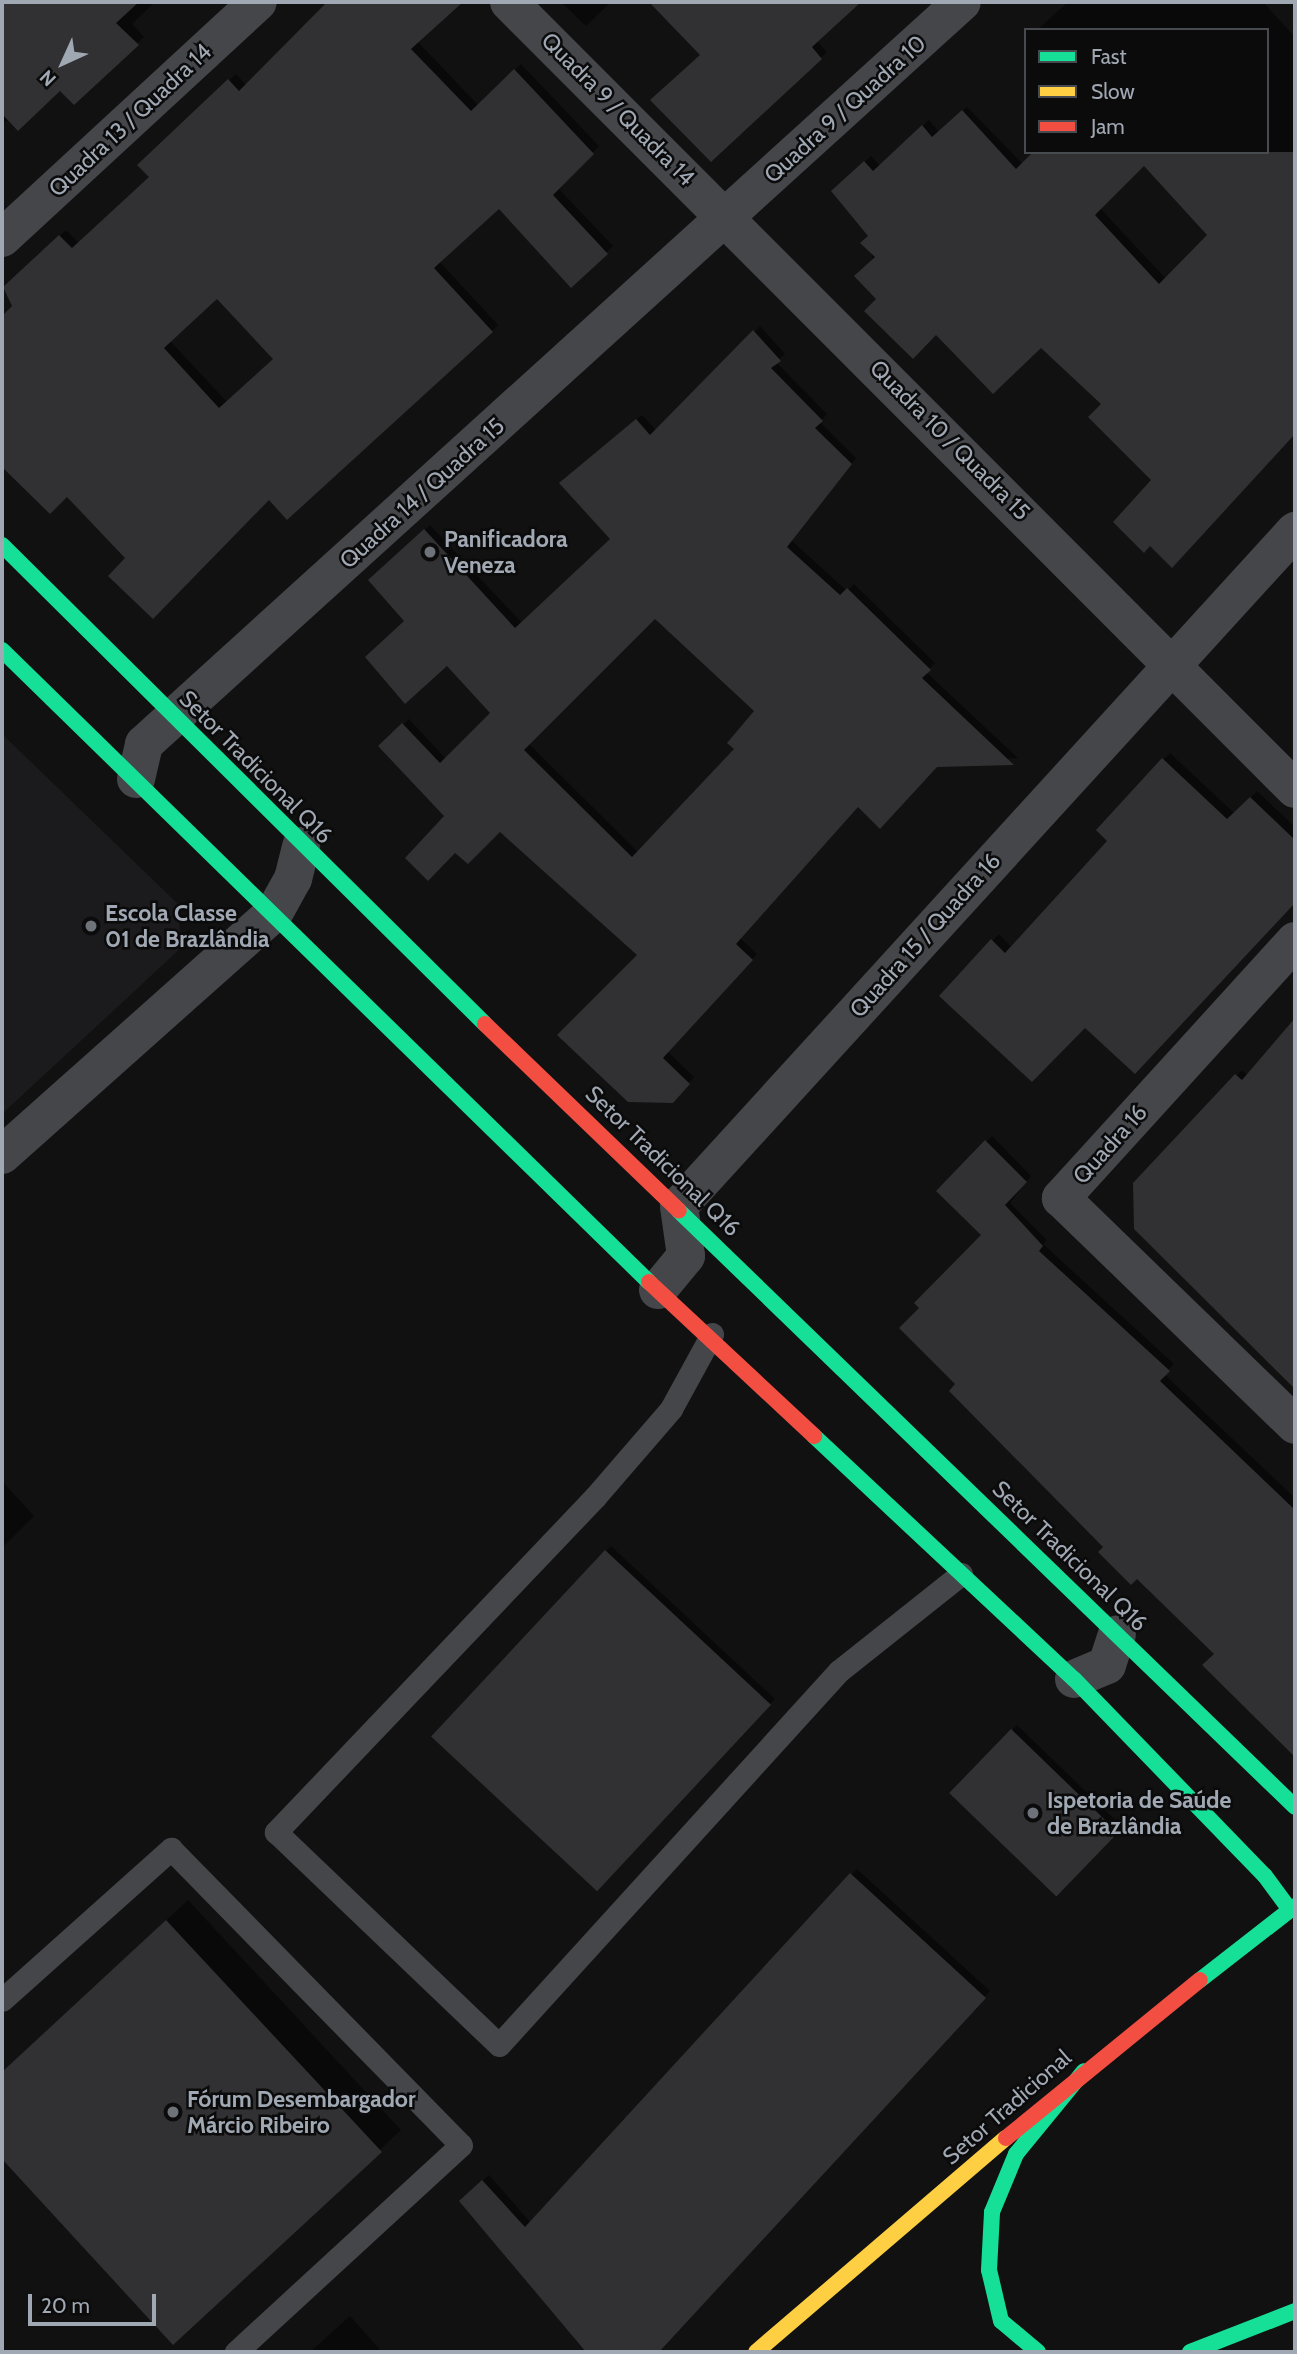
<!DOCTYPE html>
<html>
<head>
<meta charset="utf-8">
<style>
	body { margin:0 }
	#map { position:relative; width:1297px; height:2354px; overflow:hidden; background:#111; font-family:Cabin,sans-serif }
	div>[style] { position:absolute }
	.built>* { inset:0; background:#1b1b1d }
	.shadow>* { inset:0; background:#0007; transform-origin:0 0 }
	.building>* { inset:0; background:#313133; transform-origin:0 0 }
	.lane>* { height:23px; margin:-11.5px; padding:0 11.5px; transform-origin:11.5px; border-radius:11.5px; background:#45464a }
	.street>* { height:38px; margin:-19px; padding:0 19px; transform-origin:19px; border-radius:19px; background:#45464a }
	.fast>* { height:16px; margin:-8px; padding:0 8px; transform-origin:8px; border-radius:8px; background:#16e098 }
	.slow>* { height:16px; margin:-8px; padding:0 8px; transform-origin:8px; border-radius:8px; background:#ffcf43 }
	.jam>* { height:16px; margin:-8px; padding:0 8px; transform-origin:8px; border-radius:8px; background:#f24e42 }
	.dots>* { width:19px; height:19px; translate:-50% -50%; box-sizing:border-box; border:4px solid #0b0b0c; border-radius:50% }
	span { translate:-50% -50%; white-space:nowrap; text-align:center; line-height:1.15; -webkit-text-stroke:5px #0b0b0c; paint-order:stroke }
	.street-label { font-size:23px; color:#a0a8b3 }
	.poi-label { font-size:23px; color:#a0a8b3; font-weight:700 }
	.left { translate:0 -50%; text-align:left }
	.frame { position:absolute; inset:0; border:4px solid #a0a8b3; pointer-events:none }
	.legend { position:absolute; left:1024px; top:28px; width:245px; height:126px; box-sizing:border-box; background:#0b0b0c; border:2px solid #474a4f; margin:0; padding:9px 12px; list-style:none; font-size:21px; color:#a0a8b3 }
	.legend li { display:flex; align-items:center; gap:14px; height:35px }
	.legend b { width:35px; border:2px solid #474a4f }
	.north { position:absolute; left:28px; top:28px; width:70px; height:70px; -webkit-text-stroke:5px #0b0b0c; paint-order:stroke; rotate:225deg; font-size:19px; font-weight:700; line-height:28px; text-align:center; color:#a0a8b3 }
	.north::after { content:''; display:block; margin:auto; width:24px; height:32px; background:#a0a8b3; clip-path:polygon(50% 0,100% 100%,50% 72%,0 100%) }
	.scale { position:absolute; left:28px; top:2294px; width:128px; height:32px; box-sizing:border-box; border:4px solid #a0a8b3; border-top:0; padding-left:9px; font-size:21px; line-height:24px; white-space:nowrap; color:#a0a8b3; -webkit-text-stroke:5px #0b0b0c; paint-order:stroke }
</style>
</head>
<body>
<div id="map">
	<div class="built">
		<div style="clip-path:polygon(2px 734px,178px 904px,181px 948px,2px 1114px)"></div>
	</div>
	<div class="shadow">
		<div style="clip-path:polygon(2px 2px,155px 2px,132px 24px,144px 37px,74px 103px,60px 89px,2px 124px)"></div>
		<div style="clip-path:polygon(evenodd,330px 2px,460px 2px,417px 41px,479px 106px,521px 64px,599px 146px,558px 188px,613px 246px,571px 285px,499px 206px,439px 261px,498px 325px,492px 331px,269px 497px,127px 559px,67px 494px,50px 512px,2px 465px,2px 318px,14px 306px,5px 287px,66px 230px,79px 243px,151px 177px,202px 105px,236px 74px,247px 86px,330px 2px,217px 296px,275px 359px,227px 402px,170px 341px,217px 296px)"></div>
		<div style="clip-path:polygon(561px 2px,611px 2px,586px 26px)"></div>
		<div style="clip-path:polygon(652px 2px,858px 2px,817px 41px,827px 52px,711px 159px,702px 54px)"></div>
		<div style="clip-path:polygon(evenodd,1068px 2px,1263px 2px,1295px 37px,1295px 433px,1172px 566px,1154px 480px,1103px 404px,1041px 346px,936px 333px,879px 299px,869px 236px,833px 191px,871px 156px,880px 166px,929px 120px,939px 132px,967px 107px,1022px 163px,1267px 152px,1267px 30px,1037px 30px,1068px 2px,1144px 163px,1209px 235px,1166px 279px,1100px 208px,1144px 163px)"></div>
		<div style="clip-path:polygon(evenodd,760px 326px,785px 354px,776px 362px,827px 414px,820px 422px,856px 458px,791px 540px,847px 591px,854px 584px,935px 663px,926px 672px,1018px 758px,937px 765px,858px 805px,740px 938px,757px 954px,667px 1051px,694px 1077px,672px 1101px,640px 955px,499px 830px,381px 746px,409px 719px,446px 759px,493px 713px,371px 580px,430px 525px,522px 623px,612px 539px,567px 477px,642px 415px,657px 431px,760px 326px,655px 616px,757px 711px,737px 749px,639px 853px,528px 743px,655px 616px)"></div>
		<div style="clip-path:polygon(1170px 753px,1235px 814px,1257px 791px,1295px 827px,1295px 901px,1135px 1071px,1085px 1025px,941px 996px,999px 934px,1012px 948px,1110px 841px,1099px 830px)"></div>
		<div style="clip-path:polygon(1295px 1021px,1295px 1385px,1136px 1228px,1135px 1184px,1242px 1070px,1248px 1076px)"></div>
		<div style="clip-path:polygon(992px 1136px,1031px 1176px,1010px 1203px,1047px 1240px,1043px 1244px,1174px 1364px,1164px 1374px,1295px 1498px,1295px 1752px,1205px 1665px,1216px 1654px,1105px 1547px,958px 1384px,983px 1235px,938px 1191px)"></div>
		<div style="clip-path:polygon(2px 1481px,34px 1516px,2px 1548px)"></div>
		<div style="left:611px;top:1546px;width:224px;height:260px;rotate:43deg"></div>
		<div style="left:1017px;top:1725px;width:146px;height:95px;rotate:44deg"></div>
		<div style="clip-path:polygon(857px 1869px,990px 1991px,686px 2321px,645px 2352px,590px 2352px,461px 2201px,489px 2175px,531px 2223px)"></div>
		<div style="clip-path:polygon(188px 1900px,401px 2130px,173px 2343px,2px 2157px,2px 2073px)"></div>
		<div style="clip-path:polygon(350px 2316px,382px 2352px,310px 2352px)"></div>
	</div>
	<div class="building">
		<div style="clip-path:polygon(2px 2px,139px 2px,116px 23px,139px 45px,74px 105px,60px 91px,18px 131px,2px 114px)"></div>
		<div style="clip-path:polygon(evenodd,327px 2px,463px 2px,411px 49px,471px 111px,514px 69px,594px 154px,553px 195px,608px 254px,571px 288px,499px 209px,434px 268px,493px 332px,287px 520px,269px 500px,153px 619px,108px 576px,125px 558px,67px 497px,50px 514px,2px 467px,2px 316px,12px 306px,3px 287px,59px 235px,72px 248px,149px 177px,137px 165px,228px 79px,239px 91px,327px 2px,217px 299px,273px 359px,219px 408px,164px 348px,217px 299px)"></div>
		<div style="clip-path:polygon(649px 2px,861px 2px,812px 47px,822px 59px,711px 162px,650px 100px,700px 55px)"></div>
		<div style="clip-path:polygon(evenodd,962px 110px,1016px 169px,1033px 152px,1295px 152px,1295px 434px,1172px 568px,1150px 546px,1144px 553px,1113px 522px,1151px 480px,1088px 417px,1101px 404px,1041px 348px,993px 394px,936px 335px,913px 359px,864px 311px,876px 299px,854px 276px,875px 257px,860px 243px,868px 236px,831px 191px,864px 161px,873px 171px,922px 125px,932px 137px,962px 110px,1144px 166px,1207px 235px,1159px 284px,1095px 215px,1144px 166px)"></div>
		<div style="clip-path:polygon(evenodd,753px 330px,781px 361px,771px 368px,823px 421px,815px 428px,852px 464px,787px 547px,840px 595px,847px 588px,931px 670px,922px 678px,1014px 765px,937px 767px,880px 829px,858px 807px,736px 944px,753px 960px,663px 1058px,690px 1084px,673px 1103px,628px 1102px,557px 1035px,637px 955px,500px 832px,468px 864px,455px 853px,428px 881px,405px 858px,444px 816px,378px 746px,402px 723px,440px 763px,490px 713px,447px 666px,405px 704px,365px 657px,404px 621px,368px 580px,424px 529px,515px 628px,610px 539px,559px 483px,636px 419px,650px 435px,753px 330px,655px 619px,754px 711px,727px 743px,734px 749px,632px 857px,524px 750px,655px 619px)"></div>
		<div style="clip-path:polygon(1162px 758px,1227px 819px,1250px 797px,1295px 840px,1295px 903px,1135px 1074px,1085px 1028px,1032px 1082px,939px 996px,991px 939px,1005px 953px,1107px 841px,1096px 830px)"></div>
		<div style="clip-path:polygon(1295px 1018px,1295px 1389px,1134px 1229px,1133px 1183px,1235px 1074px,1242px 1080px)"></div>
		<div style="clip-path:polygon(985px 1140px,1027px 1182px,1005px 1205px,1043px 1246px,1039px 1251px,1170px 1371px,1160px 1381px,1295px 1510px,1295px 1757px,1202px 1665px,1214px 1654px,1137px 1579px,1131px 1585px,1098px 1552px,1103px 1547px,949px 1391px,955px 1384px,899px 1328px,919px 1308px,914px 1303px,981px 1235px,936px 1191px)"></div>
		<div style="left:605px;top:1550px;width:227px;height:255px;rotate:43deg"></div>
		<div style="left:1011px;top:1729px;width:149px;height:89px;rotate:44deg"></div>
		<div style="clip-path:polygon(850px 1873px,986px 1998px,659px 2352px,586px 2352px,459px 2201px,482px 2180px,525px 2227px)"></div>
		<div style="clip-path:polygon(166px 1920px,382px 2152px,173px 2345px,2px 2159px,2px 2072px)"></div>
	</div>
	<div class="lane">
		<div style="left:712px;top:1334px;width:85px;rotate:118.7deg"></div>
		<div style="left:671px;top:1409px;width:116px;rotate:130.8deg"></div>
		<div style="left:595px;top:1497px;width:463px;rotate:133.6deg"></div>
		<div style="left:276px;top:1832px;width:308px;rotate:43.7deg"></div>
		<div style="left:499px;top:2045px;width:505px;rotate:-47.73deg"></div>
		<div style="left:839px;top:1671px;width:156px;rotate:-38.5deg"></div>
		<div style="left:2px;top:2000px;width:227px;rotate:-41.8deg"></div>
		<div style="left:171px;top:1849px;width:414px;rotate:45.6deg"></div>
		<div style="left:461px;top:2145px;width:306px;rotate:137.4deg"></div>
	</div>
	<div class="street">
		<div style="left:509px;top:2px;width:1112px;rotate:45.04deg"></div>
		<div style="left:2px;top:238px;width:348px;rotate:-42.7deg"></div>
		<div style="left:136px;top:779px;width:36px;rotate:-77deg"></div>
		<div style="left:144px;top:744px;width:1104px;rotate:-42.21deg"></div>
		<div style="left:1295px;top:941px;width:348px;rotate:132.3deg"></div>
		<div style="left:1061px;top:1198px;width:326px;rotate:44.1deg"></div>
		<div style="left:2px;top:1155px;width:364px;rotate:-41.7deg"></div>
		<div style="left:274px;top:913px;width:39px;rotate:-61deg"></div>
		<div style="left:293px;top:879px;width:34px;rotate:-76deg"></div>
		<div style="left:658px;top:1290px;width:44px;rotate:-50.5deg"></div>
		<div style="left:686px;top:1256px;width:50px;rotate:-98deg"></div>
		<div style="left:679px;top:1206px;width:914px;rotate:-47.62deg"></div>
		<div style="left:1074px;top:1679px;width:36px;rotate:-23deg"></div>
		<div style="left:1107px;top:1665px;width:32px;rotate:-72deg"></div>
	</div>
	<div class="fast">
		<div style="left:2px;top:545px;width:680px;rotate:44.76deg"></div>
		<div style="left:2px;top:650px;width:904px;rotate:44.33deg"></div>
		<div style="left:679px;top:1211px;width:857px;rotate:44.05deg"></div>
		<div style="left:814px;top:1436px;width:356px;rotate:43.1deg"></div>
		<div style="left:1074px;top:1679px;width:274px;rotate:45.9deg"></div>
		<div style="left:1265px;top:1876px;width:42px;rotate:53.7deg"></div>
		<div style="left:1200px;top:1980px;width:120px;rotate:-37.9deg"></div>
		<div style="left:1038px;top:2352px;width:48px;rotate:-140deg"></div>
		<div style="left:1001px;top:2321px;width:52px;rotate:-103.2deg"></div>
		<div style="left:989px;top:2270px;width:58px;rotate:-87deg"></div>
		<div style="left:992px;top:2212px;width:63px;rotate:-67.5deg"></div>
		<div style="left:1016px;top:2154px;width:107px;rotate:-50.7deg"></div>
		<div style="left:1190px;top:2352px;width:113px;rotate:-21.3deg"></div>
	</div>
	<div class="slow">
		<div style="left:756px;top:2352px;width:329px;rotate:-40.6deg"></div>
	</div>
	<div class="jam">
		<div style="left:485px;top:1024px;width:269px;rotate:43.9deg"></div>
		<div style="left:649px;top:1282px;width:226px;rotate:43deg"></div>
		<div style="left:1006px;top:2138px;width:250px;rotate:-39.2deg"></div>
	</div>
	<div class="dots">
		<div style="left:430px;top:552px;background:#6e737a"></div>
		<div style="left:91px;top:926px;background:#6e737a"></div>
		<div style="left:1033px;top:1813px;background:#6e737a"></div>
		<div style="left:173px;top:2112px;background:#6e737a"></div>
	</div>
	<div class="street-label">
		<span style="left:618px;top:109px;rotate:45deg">Quadra 9 / Quadra 14</span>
		<span style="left:845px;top:109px;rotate:-42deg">Quadra 9 / Quadra 10</span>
		<span style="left:130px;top:120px;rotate:-43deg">Quadra 13 / Quadra 14</span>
		<span style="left:950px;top:440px;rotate:45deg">Quadra 10 / Quadra 15</span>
		<span style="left:422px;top:493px;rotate:-42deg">Quadra 14 / Quadra 15</span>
		<span style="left:256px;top:767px;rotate:45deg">Setor Tradicional Q16</span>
		<span style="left:925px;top:935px;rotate:-48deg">Quadra 15 / Quadra 16</span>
		<span style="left:1110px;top:1144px;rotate:-48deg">Quadra 16</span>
		<span style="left:663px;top:1161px;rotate:44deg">Setor Tradicional Q16</span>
		<span style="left:1070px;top:1556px;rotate:44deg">Setor Tradicional Q16</span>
		<span style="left:1007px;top:2107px;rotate:-41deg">Setor Tradicional</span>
	</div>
	<div class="poi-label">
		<span class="left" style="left:444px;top:552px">Panificadora<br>Veneza</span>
		<span class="left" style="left:105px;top:926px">Escola Classe<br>01 de Brazlândia</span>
		<span class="left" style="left:1047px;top:1813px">Ispetoria de Saúde<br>de Brazlândia</span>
		<span class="left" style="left:187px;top:2112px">Fórum Desembargador<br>Márcio Ribeiro</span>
	</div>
	<div class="frame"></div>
	<ul class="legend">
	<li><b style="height:9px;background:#16e098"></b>Fast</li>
	<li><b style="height:9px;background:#ffcf43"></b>Slow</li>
	<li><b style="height:9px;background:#f24e42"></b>Jam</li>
	</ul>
	<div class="north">N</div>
	<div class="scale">20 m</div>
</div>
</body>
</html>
